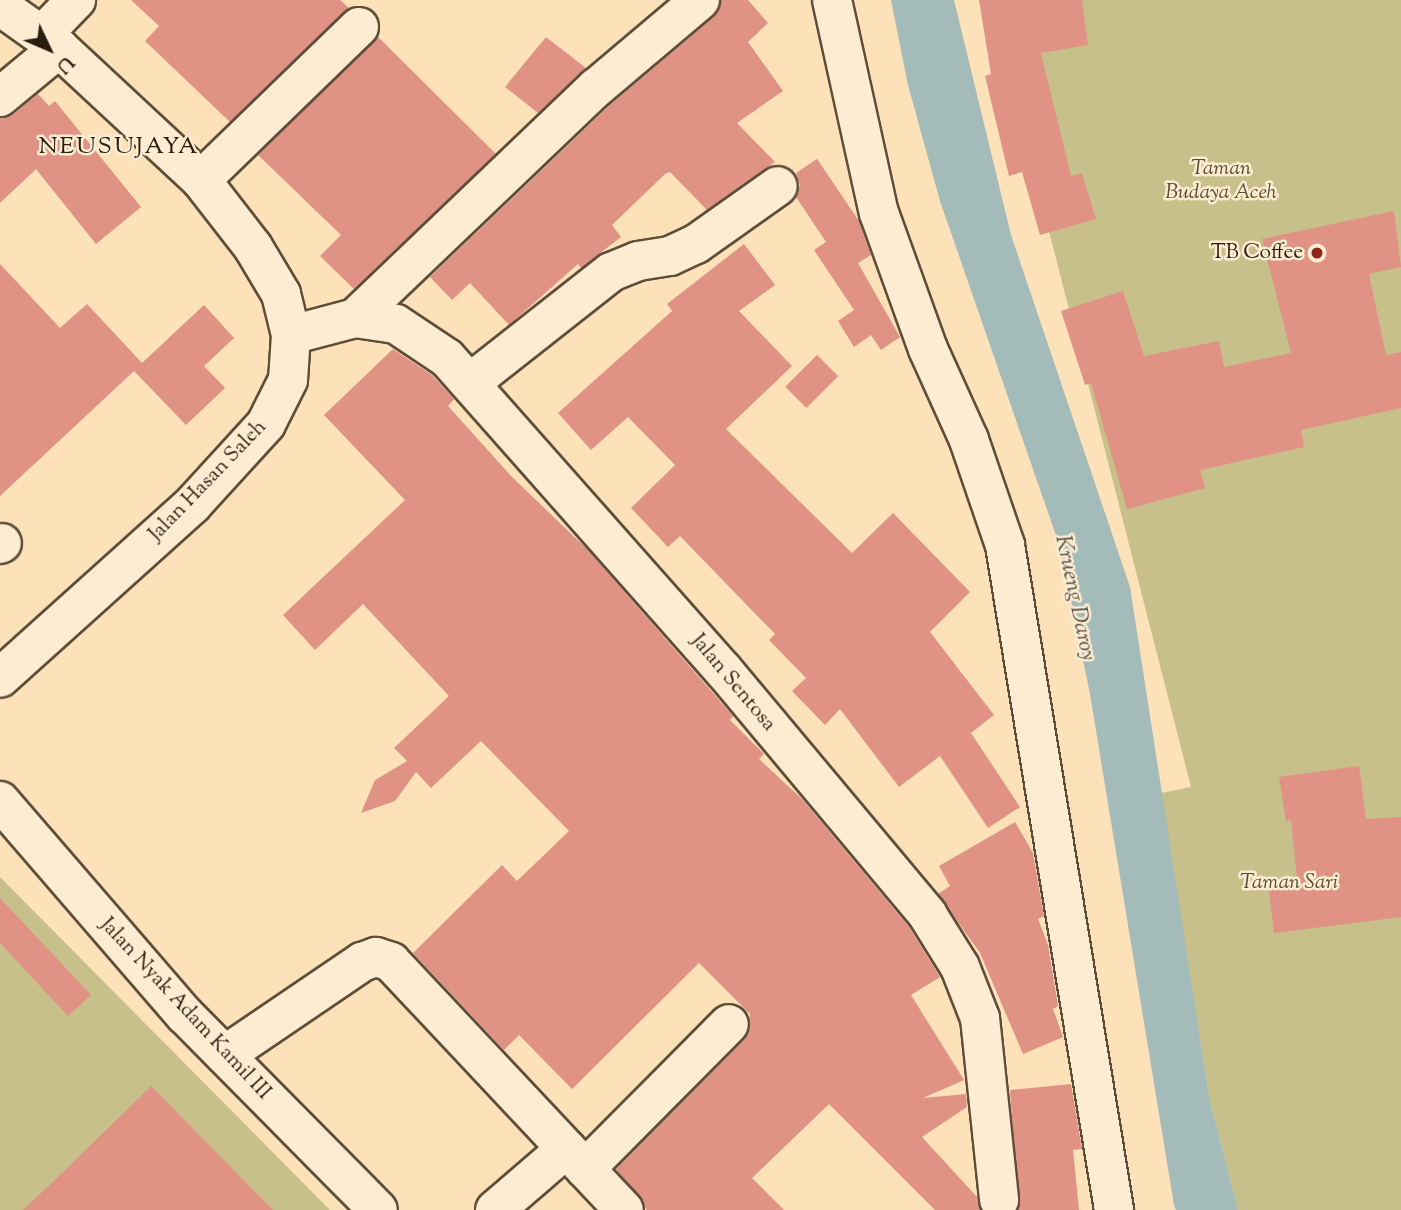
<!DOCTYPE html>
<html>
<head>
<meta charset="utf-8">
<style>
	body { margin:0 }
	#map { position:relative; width:1401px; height:1210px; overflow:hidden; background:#fce1b9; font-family:"Sorts Mill Goudy",serif }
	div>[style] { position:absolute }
	.green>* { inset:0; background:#c7c08a }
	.water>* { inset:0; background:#a3bbb9 }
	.building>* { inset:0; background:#e09285; transform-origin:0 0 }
	.roads { filter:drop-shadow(2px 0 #5e4e39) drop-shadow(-2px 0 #5e4e39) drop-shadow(0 2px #5e4e39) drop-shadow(0 -2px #5e4e39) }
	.minor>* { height:38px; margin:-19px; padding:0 19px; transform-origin:19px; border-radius:19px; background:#fdecd2 }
	.tertiary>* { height:38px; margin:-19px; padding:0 19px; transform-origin:19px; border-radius:19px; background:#fdecd2 }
	.dots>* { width:19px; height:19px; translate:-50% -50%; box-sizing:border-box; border:4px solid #fdecd2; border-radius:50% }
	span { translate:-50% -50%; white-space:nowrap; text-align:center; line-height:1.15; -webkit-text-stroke:5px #fdecd2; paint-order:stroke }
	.park-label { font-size:21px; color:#584e33; font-style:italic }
	.poi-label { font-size:21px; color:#291d0e }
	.right { translate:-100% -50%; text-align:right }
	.street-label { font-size:21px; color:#291d0e }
	.water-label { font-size:23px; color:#54544a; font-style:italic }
	.quarter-label { font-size:24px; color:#291d0e; letter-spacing:2px }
	.north { position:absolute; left:14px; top:14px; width:70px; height:70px; -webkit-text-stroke:5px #fdecd2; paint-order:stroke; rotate:134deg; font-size:19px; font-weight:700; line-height:28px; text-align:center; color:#291d0e }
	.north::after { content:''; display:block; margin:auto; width:24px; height:32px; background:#291d0e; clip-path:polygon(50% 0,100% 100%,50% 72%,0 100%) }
</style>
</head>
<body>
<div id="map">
	<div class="green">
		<div style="clip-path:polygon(990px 0,1401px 0,1401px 1210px,1238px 1210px,1209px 1096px,1161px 793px,1191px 787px)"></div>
		<div style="clip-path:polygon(0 877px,330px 1210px,0 1210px)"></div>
	</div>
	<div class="water">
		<div style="clip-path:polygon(891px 0,954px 0,1011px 235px,1130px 587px,1209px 1096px,1238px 1210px,1176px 1210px,1174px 1205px,1090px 694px,1060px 547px,940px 201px,908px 85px)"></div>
	</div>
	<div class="building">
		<div style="clip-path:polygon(131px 0,340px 0,349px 8px,230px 122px,145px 41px,159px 26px)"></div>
		<div style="clip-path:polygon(721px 0,748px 0,768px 23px,748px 42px,783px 91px,737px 123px,775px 162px,707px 210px,670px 172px,665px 174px,612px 225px,621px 237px,581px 268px,578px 264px,509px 325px,470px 283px,452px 300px,430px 277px,611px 104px,714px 17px)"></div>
		<div style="clip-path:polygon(979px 0,1082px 0,1088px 45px,1041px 53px,1071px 176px,1082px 173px,1096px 219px,1040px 235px,1022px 172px,1009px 176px,985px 76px,991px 74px)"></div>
		<div style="clip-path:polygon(378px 37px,496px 154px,354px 289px,320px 256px,341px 235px,258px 155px)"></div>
		<div style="clip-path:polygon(546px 37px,586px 68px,538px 113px,505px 87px)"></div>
		<div style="clip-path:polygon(38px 94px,49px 106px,55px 101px,141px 207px,96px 244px,36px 169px,0 203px,0 118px,14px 114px)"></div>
		<div style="clip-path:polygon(817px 159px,859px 221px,871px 255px,858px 263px,900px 337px,881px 350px,871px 335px,854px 347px,838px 321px,854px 310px,814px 250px,826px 242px,796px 197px,800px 185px,796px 173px)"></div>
		<div style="clip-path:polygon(1394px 211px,1401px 267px,1369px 274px,1386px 355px,1401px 352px,1401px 408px,1301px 430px,1304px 447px,1200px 470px,1205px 488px,1127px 509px,1091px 383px,1085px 385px,1061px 311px,1123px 291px,1144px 356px,1219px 341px,1224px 367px,1291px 353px,1262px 239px)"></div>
		<div style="clip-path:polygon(744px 244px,775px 285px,739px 311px,792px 366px,726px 429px,852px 553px,893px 513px,970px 592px,930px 632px,994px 715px,971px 733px,1020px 807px,988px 828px,940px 756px,899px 787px,840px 709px,825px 725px,792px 691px,806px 678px,769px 640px,775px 634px,680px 536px,668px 547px,631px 508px,675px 465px,628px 417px,591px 450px,558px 413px,672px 311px,667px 304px)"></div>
		<div style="clip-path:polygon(0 264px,60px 328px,87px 304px,142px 363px,204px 305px,234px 338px,204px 366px,225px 388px,186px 425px,134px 371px,0 496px)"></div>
		<div style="clip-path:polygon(393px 349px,432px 375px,454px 399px,448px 406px,512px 477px,587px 549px,733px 716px,730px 720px,764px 754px,759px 759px,802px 799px,909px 927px,940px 977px,911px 995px,964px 1080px,923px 1098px,966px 1094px,967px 1107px,922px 1137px,977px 1197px,980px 1210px,935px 1210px,829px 1104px,752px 1178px,784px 1210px,647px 1210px,616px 1169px,745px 1039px,750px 1014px,699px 963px,572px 1089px,519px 1035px,504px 1050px,413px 953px,502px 865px,517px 881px,569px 831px,481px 741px,431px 788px,416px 772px,395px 801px,361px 813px,375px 780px,407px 761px,394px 748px,449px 696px,363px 604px,315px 650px,283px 615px,405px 500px,324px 415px)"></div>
		<div style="left:817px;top:355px;width:30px;height:45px;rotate:45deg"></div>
		<div style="clip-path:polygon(1359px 766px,1366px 819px,1401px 817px,1401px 917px,1274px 933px,1268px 882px,1297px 878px,1291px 820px,1286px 821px,1279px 777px)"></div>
		<div style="clip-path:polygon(1015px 822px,1033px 853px,1044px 916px,1038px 919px,1048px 945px,1058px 1006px,1053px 1009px,1063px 1037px,1023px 1054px,980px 953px,938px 894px,950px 886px,939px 866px)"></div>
		<div style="clip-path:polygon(0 898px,91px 995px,68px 1016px,0 943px)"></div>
		<div style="clip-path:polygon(1071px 1084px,1082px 1149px,1073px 1150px,1079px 1210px,1018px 1210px,1010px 1090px)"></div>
		<div style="clip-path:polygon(151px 1086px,273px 1210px,23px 1210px,56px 1179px)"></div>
	</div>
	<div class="roads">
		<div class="minor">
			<div style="left:832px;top:0;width:218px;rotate:77.6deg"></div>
			<div style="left:879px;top:213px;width:145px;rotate:70.2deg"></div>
			<div style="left:928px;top:349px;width:100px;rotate:65.7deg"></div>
			<div style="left:969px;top:440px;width:111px;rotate:71.1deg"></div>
			<div style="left:1005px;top:545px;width:674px;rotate:80.69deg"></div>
			<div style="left:42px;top:35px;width:49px;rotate:-45.8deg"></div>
			<div style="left:0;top:97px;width:77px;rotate:-39.7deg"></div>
			<div style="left:201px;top:180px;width:220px;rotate:-44.1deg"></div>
			<div style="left:355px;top:318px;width:333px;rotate:-43.7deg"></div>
			<div style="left:596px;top:88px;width:136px;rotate:-40.2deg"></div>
			<div style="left:291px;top:335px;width:66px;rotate:-14.9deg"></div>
			<div style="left:355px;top:318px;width:41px;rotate:8.3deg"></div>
			<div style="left:396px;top:324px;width:61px;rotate:33.7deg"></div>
			<div style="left:447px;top:358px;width:418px;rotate:48.5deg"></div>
			<div style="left:724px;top:671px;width:317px;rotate:50.1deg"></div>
			<div style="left:927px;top:914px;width:62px;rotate:58.1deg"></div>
			<div style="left:960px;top:967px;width:55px;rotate:68.6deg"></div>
			<div style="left:980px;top:1018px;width:183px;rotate:84deg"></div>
			<div style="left:470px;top:383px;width:179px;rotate:-38.2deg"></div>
			<div style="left:611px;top:272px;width:29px;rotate:-22deg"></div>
			<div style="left:638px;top:261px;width:32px;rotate:-9deg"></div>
			<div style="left:670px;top:256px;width:29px;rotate:-25deg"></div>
			<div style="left:696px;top:244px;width:100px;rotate:-35.3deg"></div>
			<div style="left:0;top:544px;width:2px;rotate:-27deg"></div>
			<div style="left:0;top:801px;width:283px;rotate:49.2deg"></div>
			<div style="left:185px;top:1015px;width:274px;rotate:45.3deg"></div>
			<div style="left:225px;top:1055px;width:166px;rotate:-34.2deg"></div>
			<div style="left:362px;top:962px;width:15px;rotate:-20deg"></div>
			<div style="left:376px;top:957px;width:16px;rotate:18deg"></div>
			<div style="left:391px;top:962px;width:340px;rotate:46.8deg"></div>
			<div style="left:585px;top:1169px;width:204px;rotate:-45.2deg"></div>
			<div style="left:495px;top:1210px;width:94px;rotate:-40.7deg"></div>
		</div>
		<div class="tertiary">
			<div style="left:0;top:6px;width:72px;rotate:35.4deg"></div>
			<div style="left:59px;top:48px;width:194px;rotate:42.9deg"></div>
			<div style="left:201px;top:180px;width:85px;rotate:52.2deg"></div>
			<div style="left:253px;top:247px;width:55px;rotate:59.2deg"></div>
			<div style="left:281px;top:294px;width:42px;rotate:76.3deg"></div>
			<div style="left:291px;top:335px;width:45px;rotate:93.8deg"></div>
			<div style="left:288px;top:380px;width:49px;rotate:116.6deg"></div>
			<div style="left:266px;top:424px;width:110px;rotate:132.4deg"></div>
			<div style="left:192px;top:505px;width:258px;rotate:138deg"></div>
		</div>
	</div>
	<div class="dots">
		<div style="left:1317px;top:253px;background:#8f2418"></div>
	</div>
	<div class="park-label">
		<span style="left:1221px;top:181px">Taman<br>Budaya Aceh</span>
		<span style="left:1289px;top:883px">Taman Sari</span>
	</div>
	<div class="poi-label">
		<span class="right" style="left:1303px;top:253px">TB Coffee</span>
	</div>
	<div class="street-label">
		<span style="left:208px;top:481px;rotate:-46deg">Jalan Hasan Saleh</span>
		<span style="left:733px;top:683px;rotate:50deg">Jalan Sentosa</span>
		<span style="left:185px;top:1009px;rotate:47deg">Jalan Nyak Adam Kamil III</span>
	</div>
	<div class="water-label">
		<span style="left:1074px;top:598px;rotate:78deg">Krueng Daroy</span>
	</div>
	<div class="quarter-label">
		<span style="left:119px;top:148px">NEUSUJAYA</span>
	</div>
	<div class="north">U</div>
</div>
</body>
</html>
